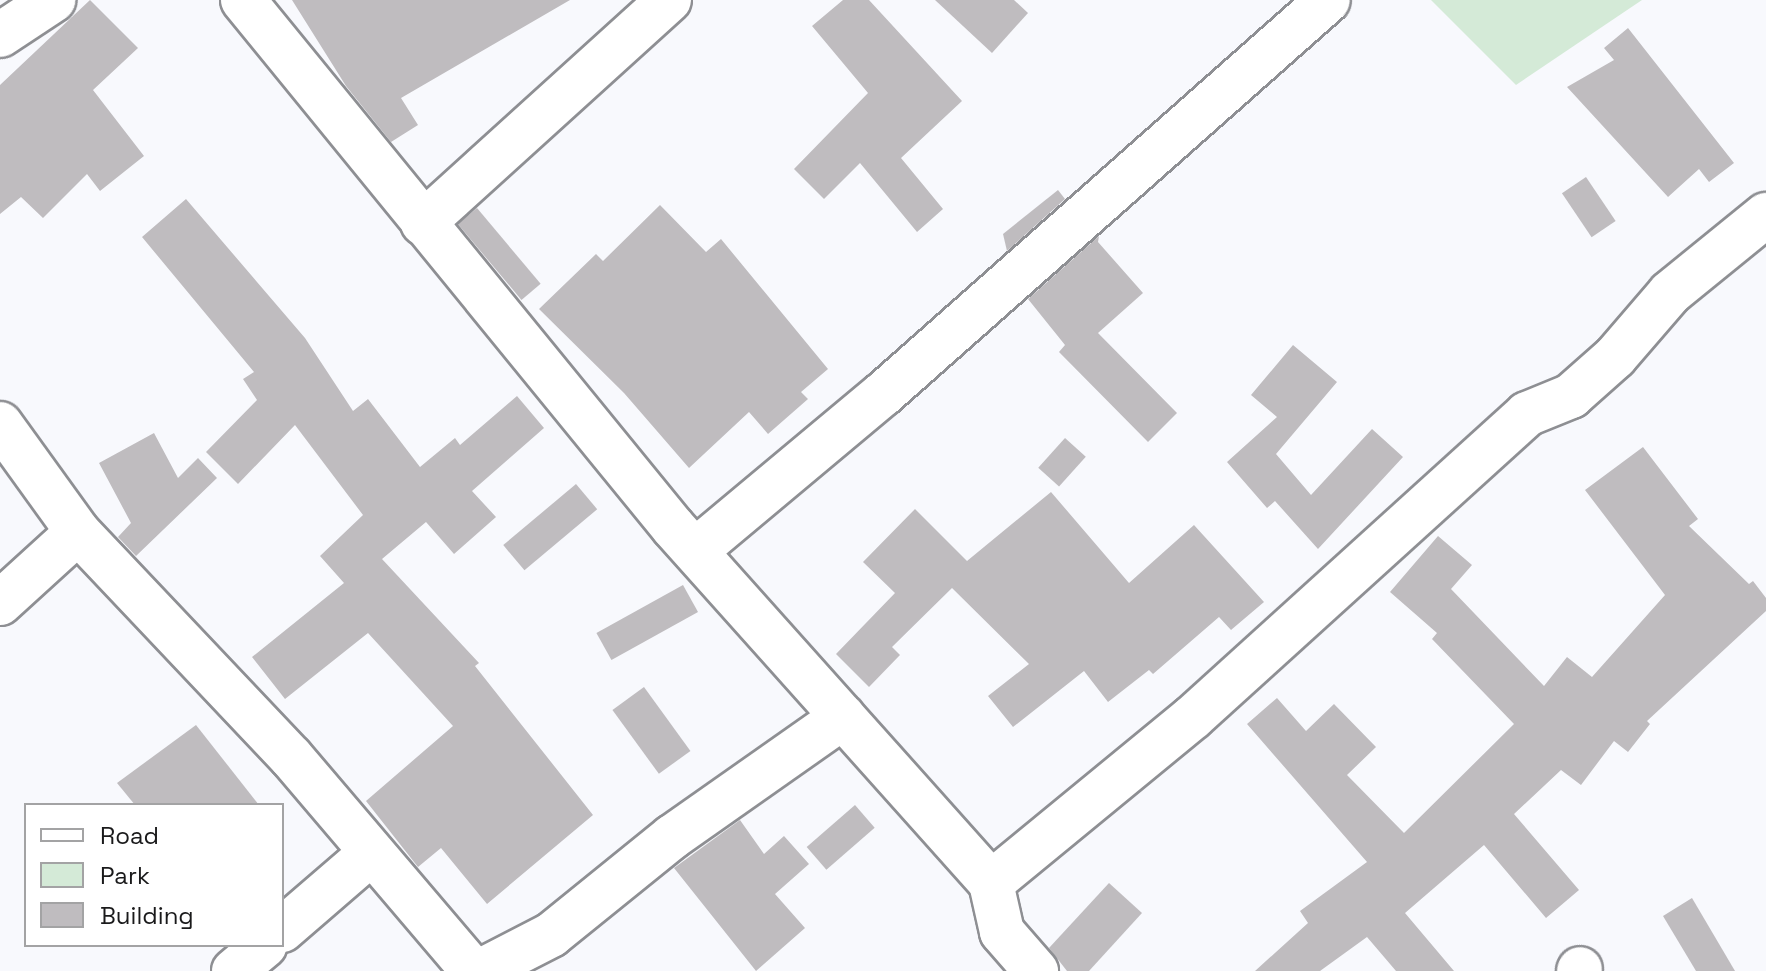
<!DOCTYPE html>
<html>
<head>
<meta charset="utf-8">
<style>
	body { margin:0 }
	#map { position:relative; width:1766px; height:971px; overflow:hidden; background:#f8f9fd; font-family:"Space Grotesk",sans-serif }
	div>[style] { position:absolute }
	.green>* { inset:0; background:#d4ead7 }
	.building>* { inset:0; background:#bfbcbf; transform-origin:0 0 }
	.roads { filter:drop-shadow(2px 0 #8e8f93) drop-shadow(-2px 0 #8e8f93) drop-shadow(0 2px #8e8f93) drop-shadow(0 -2px #8e8f93) }
	.minor>* { height:44px; margin:-22px; padding:0 22px; transform-origin:22px; border-radius:22px; background:#fff }
	span { translate:-50% -50%; white-space:nowrap; text-align:center; line-height:1.15; -webkit-text-stroke:7px #fff; paint-order:stroke }
	.legend { position:absolute; left:24px; top:803px; width:260px; height:144px; box-sizing:border-box; background:#fff; border:2px solid #a3a3a4; margin:0; padding:10px 14px; list-style:none; font-size:24px; color:#1a1a1b }
	.legend li { display:flex; align-items:center; gap:16px; height:40px }
	.legend b { width:40px; border:2px solid #a3a3a4 }
</style>
</head>
<body>
<div id="map">
	<div class="green">
		<div style="clip-path:polygon(1431px 0,1642px 0,1516px 85px)"></div>
	</div>
	<div class="building">
		<div style="clip-path:polygon(90px 0,138px 48px,93px 90px,144px 156px,100px 191px,87px 174px,43px 218px,21px 197px,0 214px,0 85px)"></div>
		<div style="clip-path:polygon(292px 0,570px 0,401px 98px,418px 125px,391px 142px,346px 86px)"></div>
		<div style="clip-path:polygon(843px 0,869px 0,962px 101px,901px 158px,943px 209px,917px 232px,860px 163px,824px 199px,794px 169px,868px 93px,812px 26px)"></div>
		<div style="clip-path:polygon(935px 0,1014px 0,1028px 13px,992px 53px)"></div>
		<div style="clip-path:polygon(1628px 28px,1734px 163px,1709px 182px,1699px 169px,1668px 197px,1567px 87px,1614px 60px,1604px 48px)"></div>
		<div style="left:1586px;top:177px;width:53px;height:29px;rotate:56deg"></div>
		<div style="clip-path:polygon(1058px 190px,1065px 199px,1007px 251px,1003px 234px)"></div>
		<div style="clip-path:polygon(186px 199px,305px 338px,353px 411px,368px 399px,420px 467px,455px 438px,460px 445px,517px 396px,544px 428px,472px 491px,496px 517px,454px 554px,426px 522px,382px 559px,479px 663px,475px 666px,593px 815px,487px 904px,441px 848px,418px 867px,366px 801px,453px 726px,368px 633px,285px 699px,252px 657px,344px 583px,320px 556px,363px 515px,295px 425px,238px 484px,206px 452px,257px 400px,243px 379px,254px 372px,142px 237px)"></div>
		<div style="clip-path:polygon(660px 205px,706px 252px,721px 239px,828px 369px,801px 392px,808px 399px,768px 434px,749px 412px,689px 468px,624px 393px,539px 309px,596px 254px,603px 261px)"></div>
		<div style="left:477px;top:208px;width:99px;height:25px;rotate:50deg"></div>
		<div style="clip-path:polygon(1099px 236px,1098px 242px,1143px 293px,1098px 333px,1177px 413px,1148px 442px,1059px 352px,1065px 345px,1028px 299px)"></div>
		<div style="clip-path:polygon(1293px 345px,1337px 382px,1276px 454px,1311px 495px,1372px 429px,1403px 457px,1318px 549px,1275px 501px,1267px 508px,1227px 462px,1277px 417px,1251px 395px)"></div>
		<div style="clip-path:polygon(154px 433px,178px 478px,198px 458px,217px 478px,136px 556px,118px 537px,131px 523px,99px 463px)"></div>
		<div style="left:1065px;top:438px;width:28px;height:40px;rotate:42deg"></div>
		<div style="clip-path:polygon(1643px 447px,1698px 519px,1689px 526px,1749px 584px,1753px 581px,1766px 598px,1766px 611px,1647px 721px,1650px 724px,1628px 752px,1614px 741px,1581px 785px,1561px 770px,1514px 814px,1579px 890px,1546px 918px,1484px 845px,1405px 913px,1454px 971px,1396px 971px,1367px 937px,1320px 971px,1255px 971px,1308px 923px,1300px 911px,1367px 862px,1247px 724px,1277px 698px,1306px 731px,1334px 704px,1376px 747px,1347px 775px,1404px 833px,1514px 724px,1432px 639px,1437px 633px,1390px 592px,1438px 536px,1472px 565px,1451px 589px,1544px 686px,1567px 657px,1592px 677px,1665px 595px,1585px 490px)"></div>
		<div style="left:576px;top:484px;width:33px;height:95px;rotate:50deg"></div>
		<div style="clip-path:polygon(1051px 492px,1129px 583px,1194px 525px,1264px 602px,1231px 630px,1219px 617px,1153px 674px,1149px 670px,1108px 702px,1084px 671px,1013px 727px,988px 696px,1029px 664px,952px 588px,892px 647px,900px 655px,869px 687px,836px 654px,895px 593px,863px 562px,915px 509px,967px 561px)"></div>
		<div style="left:683px;top:585px;width:31px;height:99px;rotate:61deg"></div>
		<div style="left:644px;top:687px;width:79px;height:39px;rotate:54deg"></div>
		<div style="clip-path:polygon(196px 725px,259px 805px,135px 805px,117px 783px)"></div>
		<div style="left:855px;top:805px;width:30px;height:64px;rotate:49deg"></div>
		<div style="clip-path:polygon(740px 820px,764px 854px,784px 836px,809px 864px,775px 894px,805px 928px,756px 971px,674px 868px)"></div>
		<div style="clip-path:polygon(1109px 883px,1142px 913px,1089px 971px,1067px 971px,1049px 948px)"></div>
		<div style="clip-path:polygon(1692px 898px,1735px 971px,1696px 971px,1663px 916px)"></div>
	</div>
	<div class="roads">
		<div class="minor">
			<div style="left:243px;top:0;width:680px;rotate:50.79deg"></div>
			<div style="left:673px;top:527px;width:477px;rotate:48.2deg"></div>
			<div style="left:991px;top:883px;width:50px;rotate:77.3deg"></div>
			<div style="left:1002px;top:932px;width:52px;rotate:48.9deg"></div>
			<div style="left:0;top:35px;width:64px;rotate:-33.4deg"></div>
			<div style="left:423px;top:223px;width:332px;rotate:-42.2deg"></div>
			<div style="left:0;top:424px;width:133px;rotate:54.2deg"></div>
			<div style="left:78px;top:532px;width:310px;rotate:46.6deg"></div>
			<div style="left:291px;top:757px;width:281px;rotate:49.6deg"></div>
			<div style="left:695px;top:551px;width:245px;rotate:-39.9deg"></div>
			<div style="left:883px;top:394px;width:594px;rotate:-41.52deg"></div>
			<div style="left:0;top:603px;width:105px;rotate:-42.3deg"></div>
			<div style="left:991px;top:883px;width:261px;rotate:-39.4deg"></div>
			<div style="left:1193px;top:717px;width:451px;rotate:-42.2deg"></div>
			<div style="left:1527px;top:414px;width:48px;rotate:-22.2deg"></div>
			<div style="left:1571px;top:396px;width:59px;rotate:-41.6deg"></div>
			<div style="left:1615px;top:357px;width:84px;rotate:-49.3deg"></div>
			<div style="left:1670px;top:293px;width:124px;rotate:-39.1deg"></div>
			<div style="left:282px;top:930px;width:115px;rotate:-40.8deg"></div>
			<div style="left:234px;top:971px;width:40px;rotate:-40deg"></div>
			<div style="left:481px;top:971px;width:79px;rotate:-27.2deg"></div>
			<div style="left:551px;top:935px;width:156px;rotate:-39deg"></div>
			<div style="left:672px;top:837px;width:209px;rotate:-35.1deg"></div>
			<div style="left:1579px;top:971px;width:2px;rotate:-63deg"></div>
		</div>
	</div>
	<ul class="legend">
	<li><b style="height:10px;background:#fff"></b>Road</li>
	<li><b style="height:22px;background:#d4ead7"></b>Park</li>
	<li><b style="height:22px;background:#bfbcbf"></b>Building</li>
	</ul>
</div>
</body>
</html>
